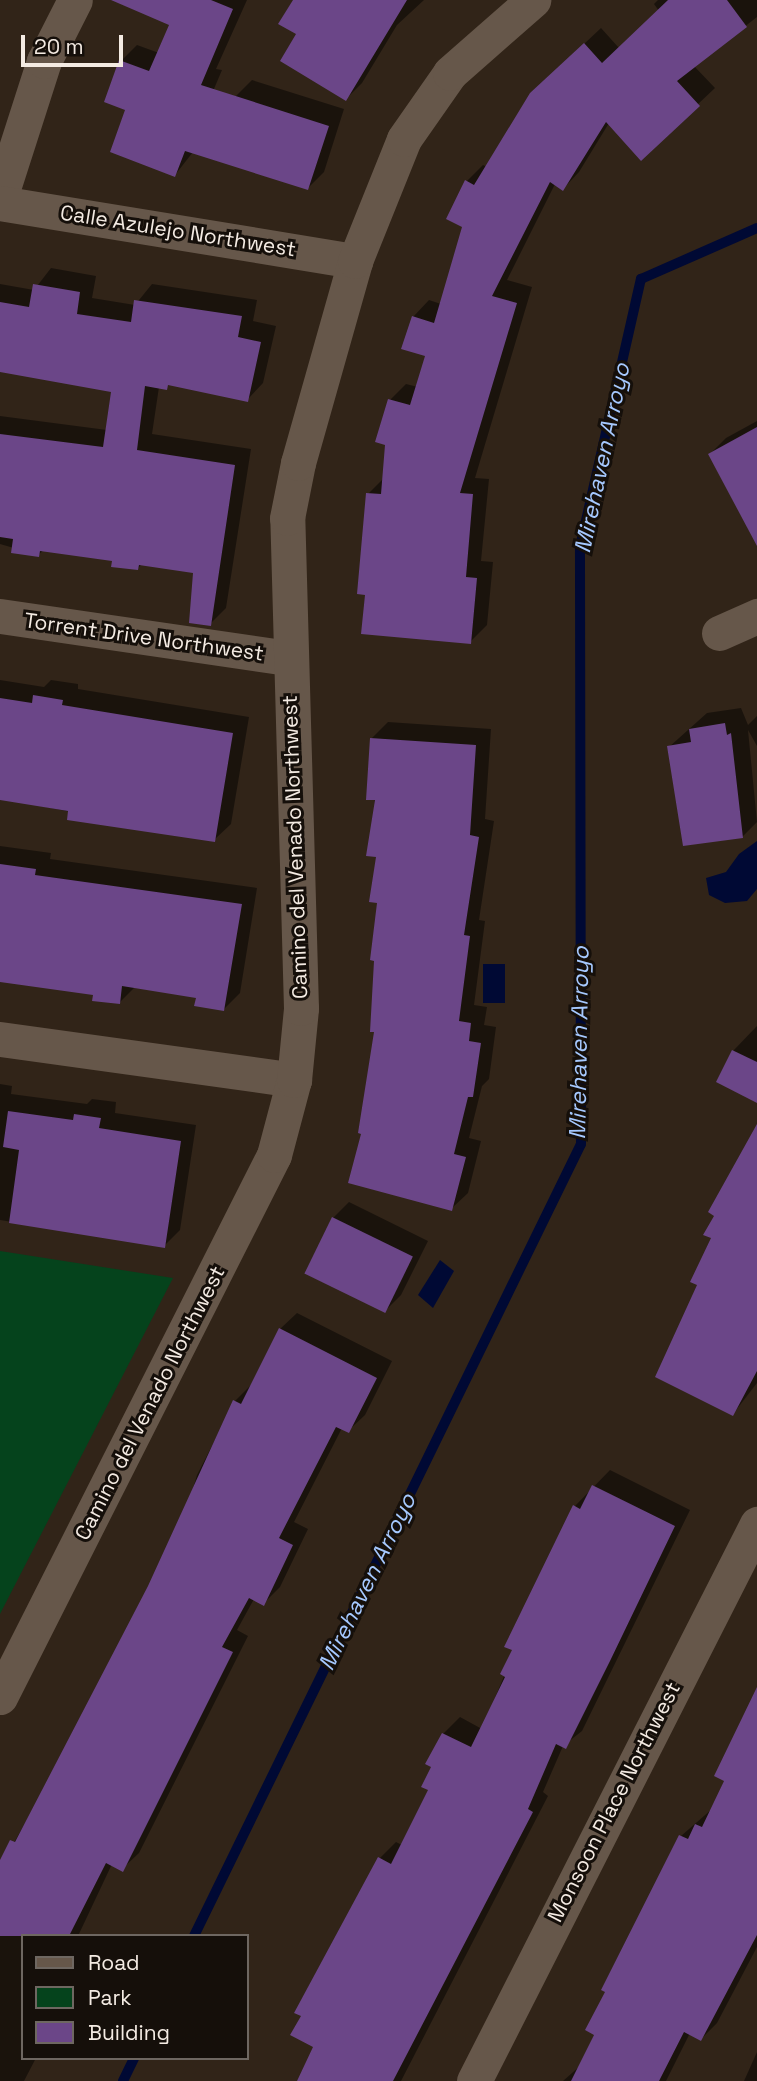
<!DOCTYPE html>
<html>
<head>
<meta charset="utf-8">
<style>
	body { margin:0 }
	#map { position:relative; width:757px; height:2081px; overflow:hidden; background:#312418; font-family:"Space Grotesk",sans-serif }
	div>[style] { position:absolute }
	.green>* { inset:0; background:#05431c }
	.water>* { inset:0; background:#000934; transform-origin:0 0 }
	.shadow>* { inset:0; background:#0007 }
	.stream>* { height:10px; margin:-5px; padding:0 5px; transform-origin:5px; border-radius:5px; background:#000934 }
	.building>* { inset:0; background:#6b4688; transform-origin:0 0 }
	.minor>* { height:35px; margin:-17.5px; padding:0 17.5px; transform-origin:17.5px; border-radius:17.5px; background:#66574a }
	span { translate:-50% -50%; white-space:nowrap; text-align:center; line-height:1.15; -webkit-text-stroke:6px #150f0a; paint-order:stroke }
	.street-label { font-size:21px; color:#f4ebe3 }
	.water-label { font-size:23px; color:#a6c9ff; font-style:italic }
	.legend { position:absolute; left:21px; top:1934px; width:228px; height:126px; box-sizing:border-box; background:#150f0a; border:2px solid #6e6761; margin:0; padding:9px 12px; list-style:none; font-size:21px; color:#f4ebe3 }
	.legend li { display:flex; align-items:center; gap:14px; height:35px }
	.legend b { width:35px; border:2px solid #6e6761 }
	.scale { position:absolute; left:21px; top:35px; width:102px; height:32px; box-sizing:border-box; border:4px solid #f4ebe3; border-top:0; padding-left:9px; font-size:21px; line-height:24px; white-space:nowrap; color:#f4ebe3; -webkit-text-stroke:5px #150f0a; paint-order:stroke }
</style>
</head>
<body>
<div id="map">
	<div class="green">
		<div style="clip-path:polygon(0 1251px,173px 1278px,0 1614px)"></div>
	</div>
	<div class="water">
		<div style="clip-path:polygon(757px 841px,757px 889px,747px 901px,725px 903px,709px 895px,706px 878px,726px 872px,739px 854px)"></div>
		<div style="left:483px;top:964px;width:22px;height:39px"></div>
		<div style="clip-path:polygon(440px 1260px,454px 1271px,433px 1308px,418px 1295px)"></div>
	</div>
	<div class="shadow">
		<div style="clip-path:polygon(153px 0,247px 0,216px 69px,222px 70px,211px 96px,236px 96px,252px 80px,344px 109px,324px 172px,308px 188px,193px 152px,175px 175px,128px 109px,121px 61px,137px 45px,159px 53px,172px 24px)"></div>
		<div style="clip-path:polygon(308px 0,424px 0,397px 25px,362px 83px,346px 99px,298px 33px)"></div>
		<div style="clip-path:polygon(658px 0,757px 0,757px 17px,694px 66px,715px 88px,641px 158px,609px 123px,579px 172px,563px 189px,555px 184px,507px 280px,532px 287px,475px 478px,489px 479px,481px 561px,493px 562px,487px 625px,470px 642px,367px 593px,368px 494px,384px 478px,390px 400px,406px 384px,418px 387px,427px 355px,413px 317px,429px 300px,441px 304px,464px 226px,467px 181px,483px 165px,487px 167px,549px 77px,601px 28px,619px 48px,659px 11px,654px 4px)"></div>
		<div style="clip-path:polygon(51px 268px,96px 276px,92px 298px,135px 305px,152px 284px,257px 300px,253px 321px,276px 326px,263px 383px,247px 400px,171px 384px,159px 387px,152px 434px,251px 449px,226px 608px,210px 624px,195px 572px,142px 564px,138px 568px,114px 559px,45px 549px,38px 555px,0 544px,0 416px,107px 430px,113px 390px,0 369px,0 284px,34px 290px)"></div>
		<div style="clip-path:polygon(757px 421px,757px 543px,710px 454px,726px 438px)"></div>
		<div style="clip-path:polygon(0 680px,44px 687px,51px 680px,78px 684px,78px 689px,249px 717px,231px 824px,214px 840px,0 798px)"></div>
		<div style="clip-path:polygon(741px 708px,748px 725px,757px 716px,757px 746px,748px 730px,757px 822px,742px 837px,669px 747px,707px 713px)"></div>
		<div style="clip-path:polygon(388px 722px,491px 729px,485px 819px,494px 821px,479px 920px,485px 921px,474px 1005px,487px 1007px,484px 1025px,496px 1027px,489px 1079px,482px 1086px,469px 1138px,481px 1141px,468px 1193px,451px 1209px,363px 1132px,376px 1031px,379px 901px,372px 738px)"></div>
		<div style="clip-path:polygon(0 846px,51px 853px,50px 859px,257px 888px,240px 993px,224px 1009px,198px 997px,135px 987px,119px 1003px,95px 994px,0 980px)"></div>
		<div style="clip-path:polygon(757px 1026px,757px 1101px,733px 1051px)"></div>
		<div style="clip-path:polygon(0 1084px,12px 1086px,11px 1094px,87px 1104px,92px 1099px,116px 1102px,115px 1113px,196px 1125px,180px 1230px,164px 1246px,0 1220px)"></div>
		<div style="clip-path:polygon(757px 1127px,757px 1383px,733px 1414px,699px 1284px)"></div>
		<div style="clip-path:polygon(349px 1202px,428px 1241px,401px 1295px,385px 1311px,333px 1218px)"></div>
		<div style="clip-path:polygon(297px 1313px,392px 1361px,365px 1415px,348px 1431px,342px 1428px,294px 1522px,308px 1529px,280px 1587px,264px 1603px,254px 1599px,237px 1630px,248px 1636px,139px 1853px,122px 1869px,112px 1864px,78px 1936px,23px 1936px,23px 2058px,36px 2058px,24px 2081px,0 2081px,0 1867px,59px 1764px,185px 1515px,197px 1475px,235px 1401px,251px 1385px,280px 1329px)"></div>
		<div style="clip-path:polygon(610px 1470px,690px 1510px,582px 1731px,563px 1746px,543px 1792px,548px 1796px,401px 2081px,299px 2081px,315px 2046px,380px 1858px,396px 1842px,402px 1845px,430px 1789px,434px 1767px,428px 1763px,443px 1734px,460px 1717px,482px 1729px,575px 1506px)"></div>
		<div style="clip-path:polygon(757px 1705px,757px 1947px,717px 2023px,701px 2039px,690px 2033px,666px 2081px,563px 2081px,581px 2065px,681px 1836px,712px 1809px)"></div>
		<div style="clip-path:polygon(757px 2052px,757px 2081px,744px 2081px)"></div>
	</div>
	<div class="stream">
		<div style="left:194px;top:1936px;width:881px;rotate:-63.96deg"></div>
		<div style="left:581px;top:1144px;width:597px;rotate:-90.1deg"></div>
		<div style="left:580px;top:547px;width:275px;rotate:-77.2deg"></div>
		<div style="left:641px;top:279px;width:127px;rotate:-23.7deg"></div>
		<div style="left:123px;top:2081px;width:25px;rotate:-64deg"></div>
	</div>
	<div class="building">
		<div style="clip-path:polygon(111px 0,211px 0,233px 9px,201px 85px,329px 126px,308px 190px,185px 151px,175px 177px,110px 152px,125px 110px,104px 102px,119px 60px,149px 71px,169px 25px)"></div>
		<div style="clip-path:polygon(293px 0,407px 0,346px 101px,280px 61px,296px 34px,278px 24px)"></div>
		<div style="clip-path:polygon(668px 0,727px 0,747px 27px,677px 81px,700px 106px,641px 161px,606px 122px,563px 191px,550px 182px,492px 296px,517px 303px,460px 493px,473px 494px,466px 577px,477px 578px,471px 644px,361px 634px,365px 595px,357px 594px,366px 493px,381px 494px,385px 445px,375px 442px,388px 399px,410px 405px,425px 356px,401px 349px,412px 316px,434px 323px,462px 227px,446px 219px,465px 180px,474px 185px,530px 93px,584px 43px,602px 63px)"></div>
		<div style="clip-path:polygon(33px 284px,80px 292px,77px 314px,131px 322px,134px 300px,242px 316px,238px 337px,261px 342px,248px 402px,168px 385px,167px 390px,145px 386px,137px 450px,235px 465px,211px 626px,189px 623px,193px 573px,139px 565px,138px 570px,111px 567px,112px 561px,40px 551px,39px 557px,11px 553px,13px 539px,0 537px,0 434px,103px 447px,111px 392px,0 372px,0 302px,29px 307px)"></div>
		<div style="clip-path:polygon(757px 427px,757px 546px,708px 454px)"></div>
		<div style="clip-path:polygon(33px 695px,63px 700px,62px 705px,233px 733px,215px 842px,67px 820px,68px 811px,0 800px,0 698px,32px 703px)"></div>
		<div style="clip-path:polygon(725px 723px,727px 735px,731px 733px,743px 838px,683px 846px,667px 746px,691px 742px,689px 729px)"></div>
		<div style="clip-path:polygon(370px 738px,476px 745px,470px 835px,479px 837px,464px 935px,470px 936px,459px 1021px,471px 1023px,469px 1041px,481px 1043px,473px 1097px,468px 1097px,454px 1154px,466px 1157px,452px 1211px,348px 1183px,361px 1134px,358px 1133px,374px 1032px,370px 1032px,374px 961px,370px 960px,377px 903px,369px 902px,376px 857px,366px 856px,375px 800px,366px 800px)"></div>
		<div style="clip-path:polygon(0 864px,36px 869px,35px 875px,242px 904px,224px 1011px,194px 1006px,196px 998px,122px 986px,120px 1004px,92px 1001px,93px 995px,0 982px)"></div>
		<div style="clip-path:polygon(732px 1050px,757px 1062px,757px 1103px,716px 1082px)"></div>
		<div style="clip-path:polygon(8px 1111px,73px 1120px,74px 1114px,101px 1118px,99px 1128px,181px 1141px,165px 1248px,9px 1223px,19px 1150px,3px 1147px)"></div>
		<div style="clip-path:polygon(757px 1124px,757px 1371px,733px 1416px,655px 1377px,697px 1285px,690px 1282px,711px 1238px,703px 1235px,714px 1216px,708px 1212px)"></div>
		<div style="left:332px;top:1217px;width:90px;height:63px;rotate:26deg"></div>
		<div style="clip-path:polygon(279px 1328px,377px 1378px,349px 1433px,336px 1427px,279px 1538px,293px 1545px,264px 1606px,249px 1598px,222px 1647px,233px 1652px,123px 1872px,106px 1863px,69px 1936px,0 1936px,0 1860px,10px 1840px,15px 1842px,148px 1586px,233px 1400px,241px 1404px)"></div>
		<div style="clip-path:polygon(592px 1485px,675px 1526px,610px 1661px,566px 1749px,556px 1744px,528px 1809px,533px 1812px,393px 2081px,297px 2081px,313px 2047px,290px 2035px,301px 2016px,294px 2013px,378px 1857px,391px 1864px,428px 1790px,421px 1787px,431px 1767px,425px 1764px,442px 1733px,471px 1747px,505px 1677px,500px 1674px,512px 1650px,504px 1647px,573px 1505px,580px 1509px)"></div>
		<div style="clip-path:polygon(757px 1687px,757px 1935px,701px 2041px,684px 2032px,659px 2081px,571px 2081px,594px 2035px,585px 2030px,605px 1992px,601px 1990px,679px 1835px,688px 1839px,695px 1824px,702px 1827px,724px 1781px,714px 1776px)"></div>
	</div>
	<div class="minor">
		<div style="left:0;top:198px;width:144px;rotate:-72.2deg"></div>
		<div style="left:44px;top:61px;width:68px;rotate:-63.1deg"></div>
		<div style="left:0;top:203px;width:360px;rotate:9.3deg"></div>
		<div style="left:0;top:616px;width:292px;rotate:8.3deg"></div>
		<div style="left:719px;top:633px;width:42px;rotate:-24.1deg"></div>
		<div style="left:0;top:1039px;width:297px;rotate:7.9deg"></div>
		<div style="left:0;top:1697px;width:607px;rotate:-63.18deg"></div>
		<div style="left:274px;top:1155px;width:78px;rotate:-75.1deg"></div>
		<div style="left:294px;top:1080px;width:72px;rotate:-84.4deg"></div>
		<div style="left:301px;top:1008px;width:490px;rotate:-91.6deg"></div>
		<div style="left:287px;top:518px;width:56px;rotate:-78.7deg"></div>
		<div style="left:298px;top:463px;width:210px;rotate:-74.2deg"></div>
		<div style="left:355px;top:261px;width:131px;rotate:-68.1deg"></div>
		<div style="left:404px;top:139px;width:80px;rotate:-55.1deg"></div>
		<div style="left:450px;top:73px;width:111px;rotate:-41.3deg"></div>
		<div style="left:474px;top:2081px;width:625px;rotate:-63.07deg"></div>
	</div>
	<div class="street-label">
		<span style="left:178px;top:231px;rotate:9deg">Calle Azulejo Northwest</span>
		<span style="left:144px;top:637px;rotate:8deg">Torrent Drive Northwest</span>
		<span style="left:295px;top:847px;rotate:-92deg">Camino del Venado Northwest</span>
		<span style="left:150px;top:1403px;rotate:-63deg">Camino del Venado Northwest</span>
		<span style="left:614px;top:1802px;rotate:-63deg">Monsoon Place Northwest</span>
	</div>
	<div class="water-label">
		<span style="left:602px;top:458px;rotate:-78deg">Mirehaven Arroyo</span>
		<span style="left:579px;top:1043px;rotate:-89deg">Mirehaven Arroyo</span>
		<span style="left:367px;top:1582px;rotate:-64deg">Mirehaven Arroyo</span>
	</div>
	<ul class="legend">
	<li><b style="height:9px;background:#66574a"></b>Road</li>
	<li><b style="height:19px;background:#05431c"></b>Park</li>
	<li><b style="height:19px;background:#6b4688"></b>Building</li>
	</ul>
	<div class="scale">20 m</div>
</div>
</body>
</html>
